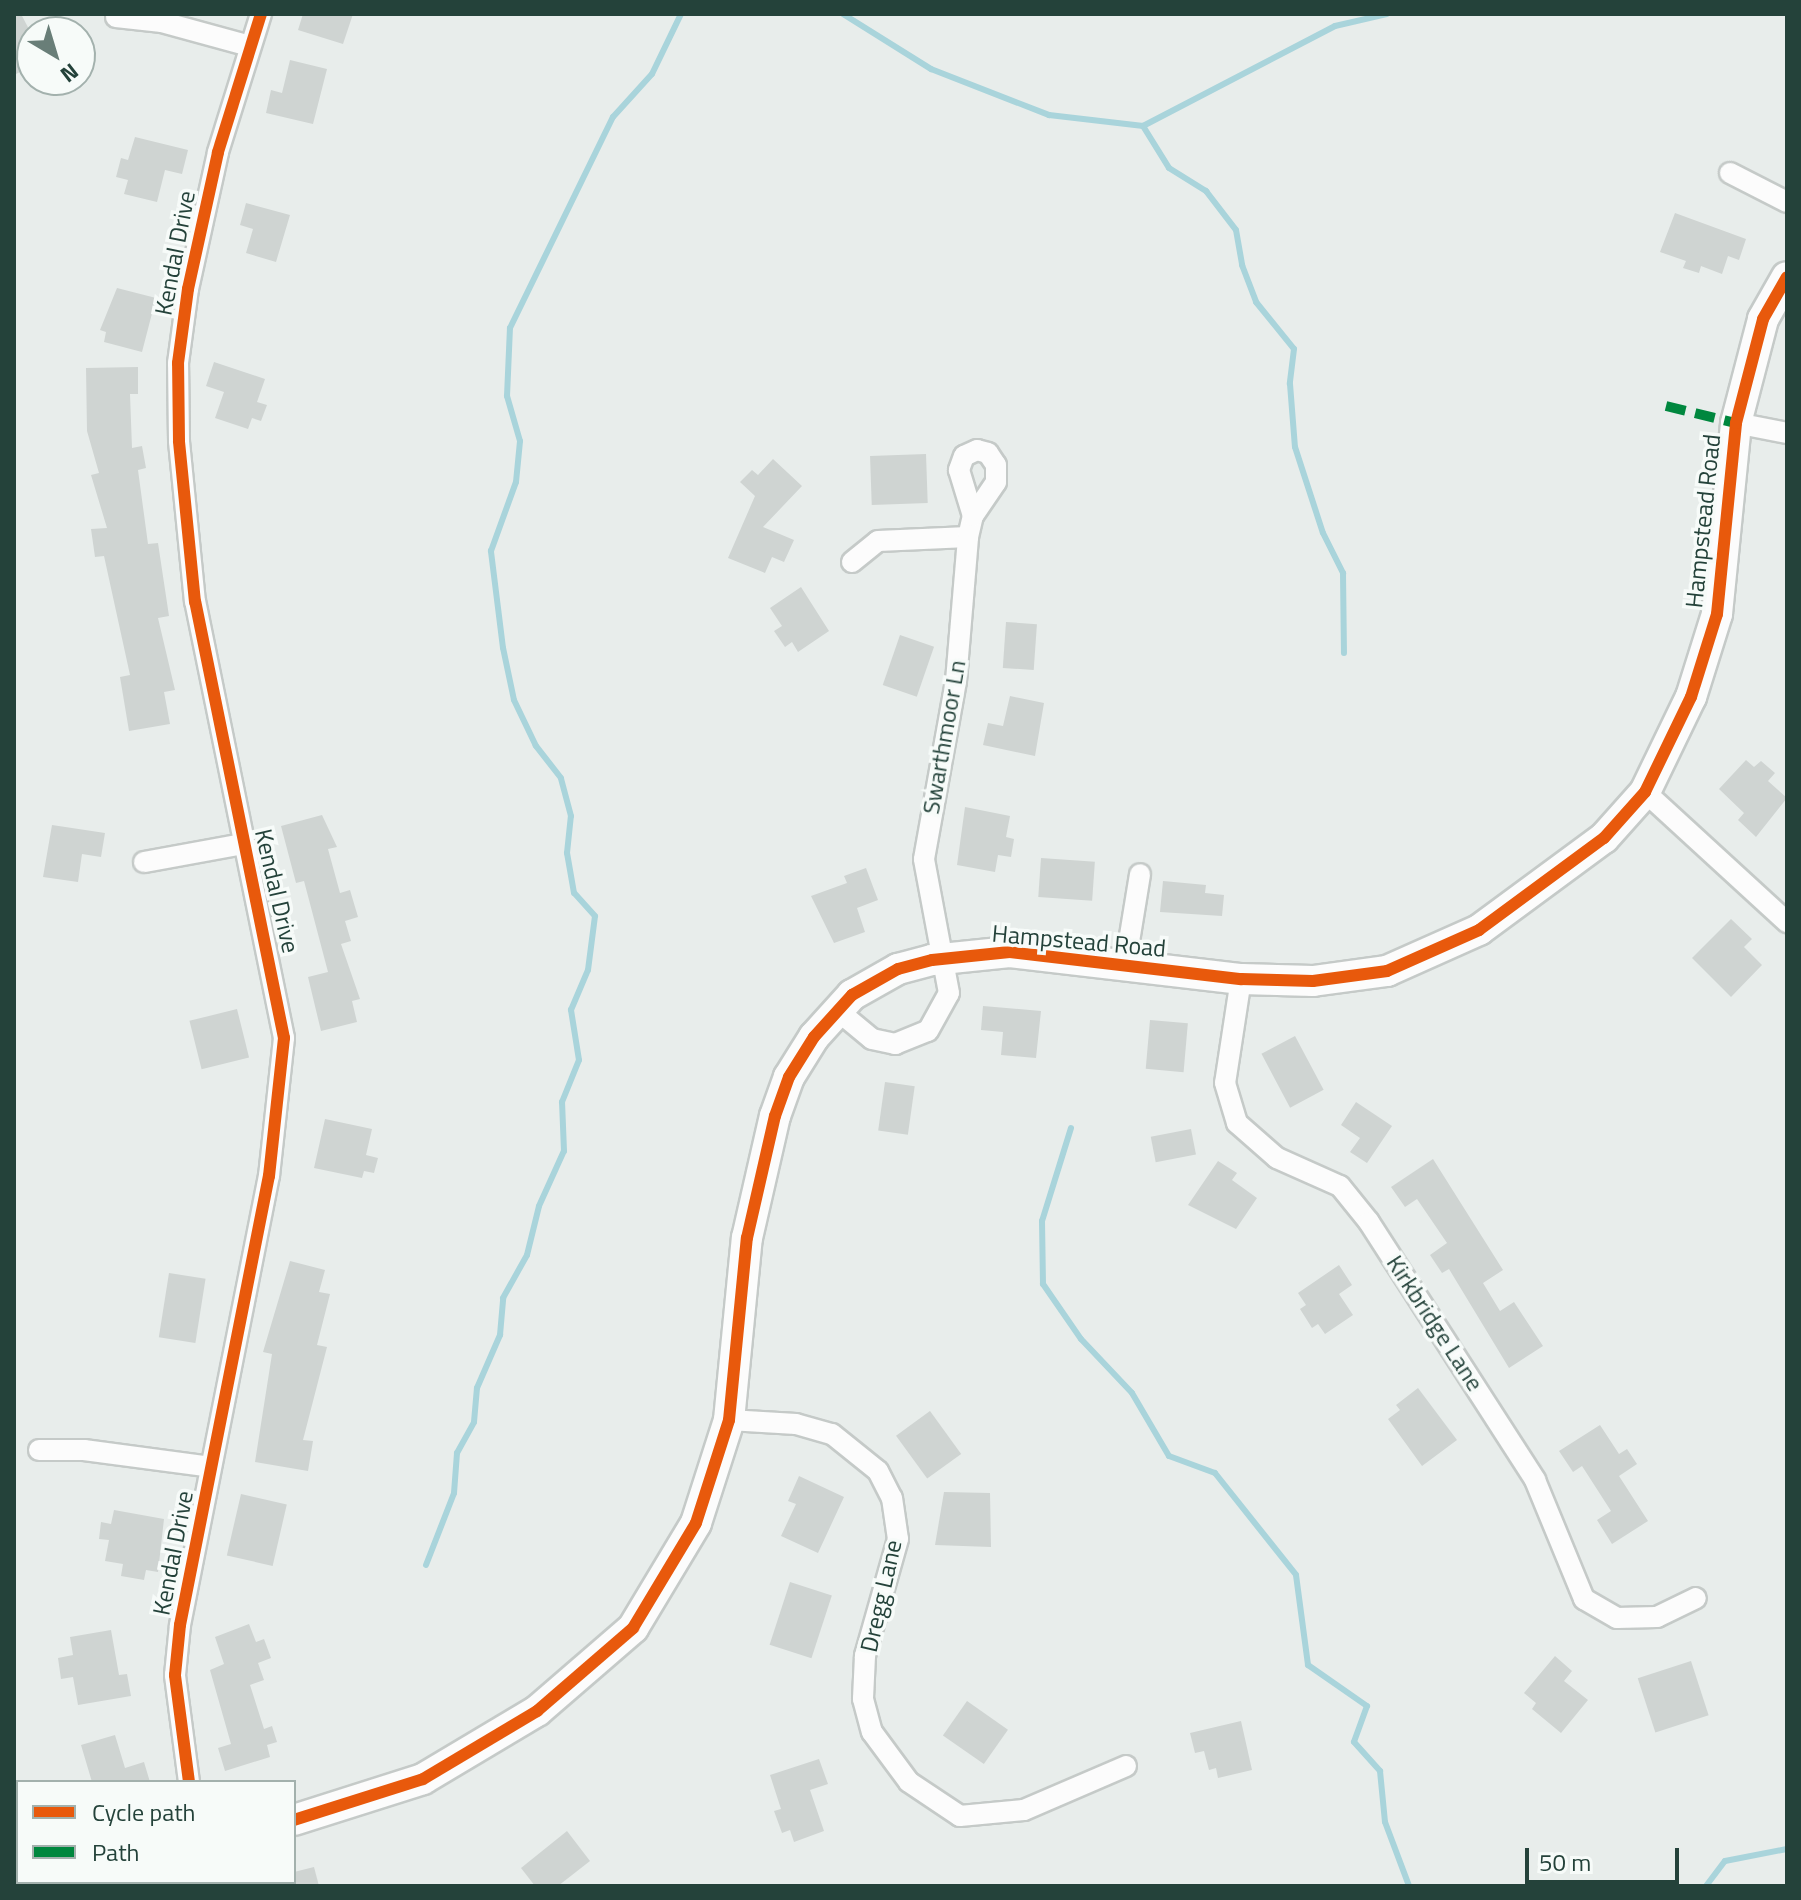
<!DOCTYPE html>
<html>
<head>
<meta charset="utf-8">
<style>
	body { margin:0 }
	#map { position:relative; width:1801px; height:1900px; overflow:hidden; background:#e8edeb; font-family:"Titillium Web",sans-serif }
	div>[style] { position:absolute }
	.stream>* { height:6px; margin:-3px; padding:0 3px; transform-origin:3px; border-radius:3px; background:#a9d4db }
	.building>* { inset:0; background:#cfd4d2; transform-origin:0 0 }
	.roads { filter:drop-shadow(2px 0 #c5cac8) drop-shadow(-2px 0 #c5cac8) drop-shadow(0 2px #c5cac8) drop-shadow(0 -2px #c5cac8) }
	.street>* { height:20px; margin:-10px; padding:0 10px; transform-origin:10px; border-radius:10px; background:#fcfcfc }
	.secondary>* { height:30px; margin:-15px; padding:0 15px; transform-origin:15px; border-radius:15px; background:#fcfcfc }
	.quiet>* { height:10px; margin-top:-5px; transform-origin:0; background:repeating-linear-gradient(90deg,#00873e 0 20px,transparent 0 30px) }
	.cycleway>* { height:12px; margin:-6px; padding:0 6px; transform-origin:6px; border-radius:6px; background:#e8590c }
	span { translate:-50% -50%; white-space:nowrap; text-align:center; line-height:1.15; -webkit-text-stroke:7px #f7fbf9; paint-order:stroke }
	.street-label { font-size:24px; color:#24423a }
	.frame { position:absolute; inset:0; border:16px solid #24423a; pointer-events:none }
	.legend { position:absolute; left:16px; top:1780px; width:280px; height:104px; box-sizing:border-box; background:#f7fbf9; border:2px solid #a3b1ad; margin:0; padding:10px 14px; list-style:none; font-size:24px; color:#24423a }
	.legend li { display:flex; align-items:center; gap:16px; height:40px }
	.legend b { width:40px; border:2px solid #a3b1ad }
	.north { position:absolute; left:16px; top:16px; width:80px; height:80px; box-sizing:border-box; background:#f7fbf9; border:2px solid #a3b1ad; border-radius:50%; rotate:142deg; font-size:22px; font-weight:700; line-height:32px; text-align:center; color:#24423a }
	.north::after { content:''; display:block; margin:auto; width:28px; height:36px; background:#697e78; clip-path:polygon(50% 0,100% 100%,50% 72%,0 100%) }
	.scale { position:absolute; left:1525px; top:1848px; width:154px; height:36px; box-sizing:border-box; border:4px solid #24423a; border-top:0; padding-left:10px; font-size:24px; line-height:28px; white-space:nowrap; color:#24423a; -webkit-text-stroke:6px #f7fbf9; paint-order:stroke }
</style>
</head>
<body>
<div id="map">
	<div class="stream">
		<div style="left:843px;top:14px;width:104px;rotate:32deg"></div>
		<div style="left:931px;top:69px;width:127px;rotate:21.3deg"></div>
		<div style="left:1049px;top:115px;width:95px;rotate:6.7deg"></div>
		<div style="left:1143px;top:126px;width:49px;rotate:58.2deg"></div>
		<div style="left:1169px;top:168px;width:44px;rotate:31.9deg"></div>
		<div style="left:1206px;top:191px;width:49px;rotate:52.4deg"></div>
		<div style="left:1236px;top:230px;width:36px;rotate:80deg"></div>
		<div style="left:1242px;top:265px;width:40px;rotate:69deg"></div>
		<div style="left:1256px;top:302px;width:60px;rotate:51deg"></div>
		<div style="left:1294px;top:349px;width:35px;rotate:97deg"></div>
		<div style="left:1290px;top:384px;width:63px;rotate:85.5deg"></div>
		<div style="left:1295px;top:447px;width:90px;rotate:72deg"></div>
		<div style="left:1323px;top:533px;width:45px;rotate:63.4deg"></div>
		<div style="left:1343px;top:573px;width:80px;rotate:89.3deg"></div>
		<div style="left:1143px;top:126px;width:216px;rotate:-27.5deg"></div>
		<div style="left:1335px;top:26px;width:53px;rotate:-13deg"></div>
		<div style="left:1071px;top:1128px;width:97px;rotate:107.3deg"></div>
		<div style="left:1042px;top:1221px;width:63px;rotate:89.1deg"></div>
		<div style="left:1043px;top:1284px;width:67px;rotate:55.4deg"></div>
		<div style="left:1081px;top:1339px;width:74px;rotate:46.6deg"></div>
		<div style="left:1132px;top:1393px;width:73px;rotate:59.6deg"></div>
		<div style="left:1169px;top:1456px;width:49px;rotate:20.3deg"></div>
		<div style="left:1215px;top:1473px;width:130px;rotate:51.5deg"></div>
		<div style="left:1296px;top:1575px;width:91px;rotate:82.4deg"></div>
		<div style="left:1308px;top:1665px;width:72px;rotate:34.8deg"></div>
		<div style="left:1367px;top:1706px;width:38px;rotate:110deg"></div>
		<div style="left:1354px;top:1742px;width:39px;rotate:48deg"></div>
		<div style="left:1380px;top:1771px;width:51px;rotate:84.4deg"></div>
		<div style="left:1385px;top:1822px;width:68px;rotate:69.4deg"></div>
		<div style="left:426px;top:1565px;width:77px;rotate:-68.7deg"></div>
		<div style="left:454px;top:1493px;width:40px;rotate:-85.7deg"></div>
		<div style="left:457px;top:1453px;width:35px;rotate:-61deg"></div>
		<div style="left:474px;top:1422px;width:34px;rotate:-85deg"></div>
		<div style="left:477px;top:1388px;width:58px;rotate:-66.5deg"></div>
		<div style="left:500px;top:1335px;width:37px;rotate:-85deg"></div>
		<div style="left:503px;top:1298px;width:49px;rotate:-60.8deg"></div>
		<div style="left:527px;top:1255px;width:50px;rotate:-76.2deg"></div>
		<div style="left:539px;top:1206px;width:60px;rotate:-65.6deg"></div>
		<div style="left:564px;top:1151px;width:49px;rotate:-92.3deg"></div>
		<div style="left:562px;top:1102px;width:45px;rotate:-68deg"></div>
		<div style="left:579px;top:1060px;width:51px;rotate:-99.1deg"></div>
		<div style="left:571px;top:1010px;width:43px;rotate:-67deg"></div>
		<div style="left:588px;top:970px;width:54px;rotate:-82.6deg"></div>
		<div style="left:595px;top:916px;width:31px;rotate:-132deg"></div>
		<div style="left:574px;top:893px;width:41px;rotate:-99.9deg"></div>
		<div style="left:567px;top:853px;width:37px;rotate:-84deg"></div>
		<div style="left:571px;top:816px;width:39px;rotate:-105deg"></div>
		<div style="left:561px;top:778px;width:41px;rotate:-128deg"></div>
		<div style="left:536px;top:746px;width:51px;rotate:-115.6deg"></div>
		<div style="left:514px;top:700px;width:53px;rotate:-101.9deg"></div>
		<div style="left:503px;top:648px;width:98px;rotate:-97.1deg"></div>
		<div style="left:491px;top:551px;width:73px;rotate:-70.1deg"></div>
		<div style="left:516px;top:482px;width:41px;rotate:-84.4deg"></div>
		<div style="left:520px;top:441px;width:47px;rotate:-106.1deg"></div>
		<div style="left:507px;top:396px;width:68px;rotate:-87.5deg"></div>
		<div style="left:510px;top:328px;width:235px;rotate:-64deg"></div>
		<div style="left:613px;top:117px;width:58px;rotate:-47.8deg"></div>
		<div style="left:652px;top:74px;width:67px;rotate:-64.2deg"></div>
		<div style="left:1706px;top:1886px;width:31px;rotate:-53deg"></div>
		<div style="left:1725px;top:1861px;width:63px;rotate:-11deg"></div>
	</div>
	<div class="building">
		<div style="clip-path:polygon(14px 14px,21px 14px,32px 35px,32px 66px,14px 75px)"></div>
		<div style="clip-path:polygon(303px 14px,353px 14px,343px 44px,298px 30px)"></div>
		<div style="clip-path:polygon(290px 60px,327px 69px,313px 124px,266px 113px,271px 90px,282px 93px)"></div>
		<div style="clip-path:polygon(135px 137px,188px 150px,182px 174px,165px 170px,157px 202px,124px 194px,128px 180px,116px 177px,121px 158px,128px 160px)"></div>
		<div style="clip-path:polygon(246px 203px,290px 215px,276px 262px,246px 253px,253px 229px,240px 225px)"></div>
		<div style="clip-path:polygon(1675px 213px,1746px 239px,1739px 260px,1728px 256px,1722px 274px,1701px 266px,1699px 273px,1683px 268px,1686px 261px,1660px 252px)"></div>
		<div style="clip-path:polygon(117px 288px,156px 298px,142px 352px,104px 342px,106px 332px,100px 330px)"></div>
		<div style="clip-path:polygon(214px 362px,265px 379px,257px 402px,267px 405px,261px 421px,252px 418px,248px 429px,215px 418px,224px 392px,206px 386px)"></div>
		<div style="clip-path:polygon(138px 367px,138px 394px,130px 394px,132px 448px,142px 446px,146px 468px,138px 470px,148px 544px,158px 543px,169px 616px,158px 618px,175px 690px,164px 692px,170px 724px,129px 731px,120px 677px,130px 675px,104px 556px,95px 557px,91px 529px,107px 528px,91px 475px,99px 473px,87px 431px,86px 368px)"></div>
		<div style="left:926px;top:454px;width:49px;height:56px;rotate:88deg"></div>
		<div style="clip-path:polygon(773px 459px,802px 486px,763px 527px,794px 540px,784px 562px,772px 557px,765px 573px,728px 558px,755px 496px,740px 482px,752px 470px,758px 475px)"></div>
		<div style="clip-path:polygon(801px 587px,829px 631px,798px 652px,792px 642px,785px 647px,774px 631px,782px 626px,770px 608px)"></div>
		<div style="left:1006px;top:622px;width:31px;height:46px;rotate:4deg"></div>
		<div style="left:900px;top:635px;width:36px;height:53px;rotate:19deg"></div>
		<div style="clip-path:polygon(1010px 696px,1044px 703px,1035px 756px,983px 745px,988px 723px,1003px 726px)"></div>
		<div style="clip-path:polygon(1746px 760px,1754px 767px,1761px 761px,1775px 773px,1768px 781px,1787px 798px,1756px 837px,1738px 820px,1744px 813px,1719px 789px)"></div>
		<div style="clip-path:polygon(965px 807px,1010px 816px,1006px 837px,1014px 839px,1011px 857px,998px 855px,995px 872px,957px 865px)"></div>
		<div style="clip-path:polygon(322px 815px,337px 847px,328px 849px,340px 893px,350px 890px,358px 917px,345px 921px,351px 941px,341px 944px,360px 999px,352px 1001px,357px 1022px,321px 1031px,308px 977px,328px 972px,304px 881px,296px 883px,281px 826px)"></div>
		<div style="clip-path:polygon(52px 825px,105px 833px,101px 857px,82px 854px,78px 882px,43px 877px)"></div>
		<div style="left:1041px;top:858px;width:54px;height:39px;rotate:4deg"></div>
		<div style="clip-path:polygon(866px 868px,878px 900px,857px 908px,865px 932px,834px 943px,811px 896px,847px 883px,844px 876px)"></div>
		<div style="clip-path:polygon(1163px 881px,1206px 885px,1205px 893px,1224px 895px,1222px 916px,1160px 912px)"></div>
		<div style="clip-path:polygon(1731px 919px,1752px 939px,1744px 947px,1762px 965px,1731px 997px,1692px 958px)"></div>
		<div style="clip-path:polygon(983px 1006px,1041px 1011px,1036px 1058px,1001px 1055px,1003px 1032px,981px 1030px)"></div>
		<div style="left:237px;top:1009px;width:50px;height:49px;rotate:76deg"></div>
		<div style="left:1150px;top:1020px;width:38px;height:49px;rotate:5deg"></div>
		<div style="left:1295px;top:1036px;width:61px;height:38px;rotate:62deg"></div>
		<div style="left:885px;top:1082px;width:30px;height:49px;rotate:8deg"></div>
		<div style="clip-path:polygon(1356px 1102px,1392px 1126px,1367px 1163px,1350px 1152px,1360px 1138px,1341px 1125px)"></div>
		<div style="clip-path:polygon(325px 1119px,372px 1129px,366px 1155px,378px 1158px,374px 1173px,364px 1171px,362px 1178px,314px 1168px)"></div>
		<div style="left:1191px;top:1129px;width:26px;height:41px;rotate:79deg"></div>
		<div style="clip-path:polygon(1433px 1159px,1503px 1270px,1483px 1283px,1500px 1311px,1514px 1302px,1543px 1346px,1509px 1368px,1449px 1269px,1442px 1273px,1430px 1255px,1447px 1243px,1417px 1199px,1405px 1207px,1391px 1187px)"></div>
		<div style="clip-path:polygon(1218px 1161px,1237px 1173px,1232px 1180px,1257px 1198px,1236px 1229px,1188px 1205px)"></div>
		<div style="clip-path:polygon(290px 1261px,325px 1270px,319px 1292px,330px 1294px,317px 1345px,327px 1347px,303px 1440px,313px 1441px,308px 1471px,255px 1462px,272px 1354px,263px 1352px)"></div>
		<div style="clip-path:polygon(1339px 1265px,1352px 1285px,1339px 1294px,1353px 1315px,1325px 1334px,1318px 1324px,1312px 1328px,1300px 1309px,1306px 1305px,1298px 1293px)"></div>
		<div style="left:169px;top:1273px;width:37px;height:65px;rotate:9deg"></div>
		<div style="clip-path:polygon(1418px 1388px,1457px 1440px,1422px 1466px,1388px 1419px,1400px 1410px,1396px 1405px)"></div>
		<div style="left:930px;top:1411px;width:53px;height:42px;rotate:54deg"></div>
		<div style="clip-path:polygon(1600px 1425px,1619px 1454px,1627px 1449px,1637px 1464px,1619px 1476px,1648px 1521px,1612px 1544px,1597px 1520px,1611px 1511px,1582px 1466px,1573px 1472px,1559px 1451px)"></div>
		<div style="clip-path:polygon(799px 1476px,844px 1497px,818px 1553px,781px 1536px,796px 1504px,788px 1501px)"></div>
		<div style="clip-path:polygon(944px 1492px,990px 1493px,991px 1547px,935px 1545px)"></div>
		<div style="left:241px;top:1494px;width:47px;height:63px;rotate:13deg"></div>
		<div style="clip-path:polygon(114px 1510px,164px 1519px,158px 1572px,146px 1570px,144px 1580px,121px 1576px,123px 1564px,105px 1561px,109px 1540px,99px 1539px,101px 1522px,111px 1524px)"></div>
		<div style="left:790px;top:1582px;width:44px;height:66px;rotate:18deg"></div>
		<div style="clip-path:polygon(249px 1624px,256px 1642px,264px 1639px,271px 1658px,258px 1663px,264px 1680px,250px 1685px,264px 1729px,272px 1726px,277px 1742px,267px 1745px,270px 1757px,225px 1771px,218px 1748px,231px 1744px,210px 1670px,224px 1664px,215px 1637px)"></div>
		<div style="clip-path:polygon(111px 1630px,119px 1675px,127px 1674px,131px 1696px,78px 1705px,73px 1677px,61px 1679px,58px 1658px,73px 1655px,70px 1637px)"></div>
		<div style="clip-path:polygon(1555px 1656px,1572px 1671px,1564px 1681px,1588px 1700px,1561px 1733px,1532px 1709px,1536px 1703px,1524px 1693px)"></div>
		<div style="left:1691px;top:1661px;width:57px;height:56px;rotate:72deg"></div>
		<div style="left:967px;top:1701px;width:50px;height:42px;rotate:35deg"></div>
		<div style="clip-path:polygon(1241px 1721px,1252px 1770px,1218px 1778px,1216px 1768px,1209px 1770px,1204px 1751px,1195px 1753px,1190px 1733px)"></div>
		<div style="clip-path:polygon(115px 1735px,125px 1768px,144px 1762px,150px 1782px,92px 1782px,81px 1745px)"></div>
		<div style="clip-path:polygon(819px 1759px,828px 1784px,810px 1790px,824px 1831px,794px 1842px,790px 1830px,782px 1833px,774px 1811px,781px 1809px,770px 1775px)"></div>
		<div style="clip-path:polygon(567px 1831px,590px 1861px,558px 1886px,535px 1886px,521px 1868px)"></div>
		<div style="clip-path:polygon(314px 1867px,319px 1886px,294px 1886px,294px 1872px)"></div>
	</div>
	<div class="roads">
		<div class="street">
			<div style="left:116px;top:17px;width:46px;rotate:6.2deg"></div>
			<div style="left:162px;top:22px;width:91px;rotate:15.3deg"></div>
			<div style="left:1730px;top:173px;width:64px;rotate:27deg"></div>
			<div style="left:1736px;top:423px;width:52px;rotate:11.1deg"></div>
			<div style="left:852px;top:562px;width:33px;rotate:-39deg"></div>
			<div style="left:878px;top:541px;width:90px;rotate:-2.5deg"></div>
			<div style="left:1645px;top:792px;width:193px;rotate:42.5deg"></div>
			<div style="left:144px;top:862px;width:101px;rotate:-10.3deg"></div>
			<div style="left:1125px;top:966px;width:93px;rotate:-80.7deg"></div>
			<div style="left:1241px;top:979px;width:105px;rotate:98.7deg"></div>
			<div style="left:1225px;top:1083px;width:42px;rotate:73.3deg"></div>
			<div style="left:1237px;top:1123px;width:53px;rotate:41.2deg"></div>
			<div style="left:1277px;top:1158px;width:69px;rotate:24deg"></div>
			<div style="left:1340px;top:1186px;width:46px;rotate:51.1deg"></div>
			<div style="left:1369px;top:1222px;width:307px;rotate:57.2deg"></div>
			<div style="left:1535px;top:1480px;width:129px;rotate:67.6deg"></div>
			<div style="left:1584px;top:1599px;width:38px;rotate:30deg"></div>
			<div style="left:1617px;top:1618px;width:40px;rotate:-1.4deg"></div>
			<div style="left:1657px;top:1617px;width:43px;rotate:-26deg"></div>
			<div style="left:837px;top:1010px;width:45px;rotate:39.6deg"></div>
			<div style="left:872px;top:1039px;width:24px;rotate:12deg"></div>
			<div style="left:895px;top:1044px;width:35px;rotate:-22deg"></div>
			<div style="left:928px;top:1031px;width:43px;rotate:-61.1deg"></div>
			<div style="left:949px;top:993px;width:136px;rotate:-100.6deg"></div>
			<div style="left:924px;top:859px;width:181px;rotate:-79.8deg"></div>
			<div style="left:956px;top:681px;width:144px;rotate:-85.2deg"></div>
			<div style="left:968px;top:537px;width:22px;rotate:-77deg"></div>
			<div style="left:973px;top:516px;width:41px;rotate:-55.9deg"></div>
			<div style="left:996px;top:482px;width:17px;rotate:-90deg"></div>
			<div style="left:996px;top:465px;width:14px;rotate:-124deg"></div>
			<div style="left:988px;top:453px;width:11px;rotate:-165deg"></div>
			<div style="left:977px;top:450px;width:14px;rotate:155deg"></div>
			<div style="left:964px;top:456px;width:15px;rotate:110deg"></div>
			<div style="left:959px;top:470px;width:48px;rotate:73.1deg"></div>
			<div style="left:729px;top:1420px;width:67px;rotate:3.4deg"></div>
			<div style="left:796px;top:1424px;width:37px;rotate:16deg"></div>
			<div style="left:832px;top:1434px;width:59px;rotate:38.8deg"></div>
			<div style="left:878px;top:1471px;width:30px;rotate:63deg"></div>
			<div style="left:892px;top:1498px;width:41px;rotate:81.7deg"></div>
			<div style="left:898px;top:1539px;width:122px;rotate:105.8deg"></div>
			<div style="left:865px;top:1656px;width:43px;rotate:92.7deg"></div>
			<div style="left:863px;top:1699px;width:34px;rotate:75deg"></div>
			<div style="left:872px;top:1732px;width:62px;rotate:53.5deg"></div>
			<div style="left:909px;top:1782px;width:61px;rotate:33.7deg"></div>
			<div style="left:960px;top:1816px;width:64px;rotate:-5.4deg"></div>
			<div style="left:1024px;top:1810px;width:111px;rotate:-23.3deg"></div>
			<div style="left:39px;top:1450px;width:45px"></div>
			<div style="left:84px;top:1450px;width:128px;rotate:7.6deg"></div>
			<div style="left:189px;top:1782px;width:108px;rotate:-97.5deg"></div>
			<div style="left:175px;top:1675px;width:50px;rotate:-84.3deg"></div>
			<div style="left:180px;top:1625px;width:458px;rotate:-78.8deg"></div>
			<div style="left:269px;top:1176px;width:139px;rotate:-83.8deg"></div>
			<div style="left:284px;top:1038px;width:445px;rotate:-101.5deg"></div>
			<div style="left:195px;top:602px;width:162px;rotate:-95.7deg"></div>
			<div style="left:179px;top:441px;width:78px;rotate:-90.7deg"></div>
			<div style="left:178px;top:363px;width:75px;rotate:-82.3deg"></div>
			<div style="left:188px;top:289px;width:140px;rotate:-77.6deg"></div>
			<div style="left:218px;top:152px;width:145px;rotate:-72.7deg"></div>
			<div style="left:227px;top:1882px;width:4px;rotate:76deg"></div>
		</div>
		<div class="secondary">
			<div style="left:294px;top:1820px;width:135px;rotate:-17.6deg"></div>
			<div style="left:423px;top:1779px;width:133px;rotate:-30.8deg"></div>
			<div style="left:537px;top:1711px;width:127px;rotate:-40.8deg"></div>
			<div style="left:633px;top:1628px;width:122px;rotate:-59deg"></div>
			<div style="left:696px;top:1523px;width:108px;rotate:-72.2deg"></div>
			<div style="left:729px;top:1420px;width:183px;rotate:-84.4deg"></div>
			<div style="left:747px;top:1238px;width:125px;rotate:-77.1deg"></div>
			<div style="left:775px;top:1116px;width:41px;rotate:-70.3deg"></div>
			<div style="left:789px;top:1077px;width:47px;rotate:-58deg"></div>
			<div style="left:814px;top:1037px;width:57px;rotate:-47.9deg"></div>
			<div style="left:852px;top:995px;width:53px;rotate:-29.5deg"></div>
			<div style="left:898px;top:969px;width:35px;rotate:-15deg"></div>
			<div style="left:932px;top:960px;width:78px;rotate:-5.9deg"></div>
			<div style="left:1010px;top:952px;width:233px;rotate:6.7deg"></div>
			<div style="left:1241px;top:979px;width:72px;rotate:1.6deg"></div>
			<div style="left:1313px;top:981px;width:75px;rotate:-7.7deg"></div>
			<div style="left:1387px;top:971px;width:101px;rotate:-24deg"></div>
			<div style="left:1479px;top:930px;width:155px;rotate:-36.4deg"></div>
			<div style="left:1604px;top:838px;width:62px;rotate:-48.3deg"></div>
			<div style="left:1645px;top:792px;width:106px;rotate:-64.2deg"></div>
			<div style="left:1691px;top:697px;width:87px;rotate:-72.6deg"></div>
			<div style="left:1717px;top:614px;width:192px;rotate:-84.3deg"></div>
			<div style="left:1736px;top:423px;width:107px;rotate:-75.4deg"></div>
			<div style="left:1763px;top:319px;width:48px;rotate:-60.3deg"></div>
			<div style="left:14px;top:1885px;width:14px;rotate:-12deg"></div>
		</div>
	</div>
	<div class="quiet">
		<div style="left:1666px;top:406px;width:72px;rotate:13.7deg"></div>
	</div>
	<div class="cycleway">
		<div style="left:189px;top:1782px;width:108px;rotate:-97.5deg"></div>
		<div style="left:175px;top:1675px;width:50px;rotate:-84.3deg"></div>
		<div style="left:180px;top:1625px;width:458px;rotate:-78.8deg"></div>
		<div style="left:269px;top:1176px;width:139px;rotate:-83.8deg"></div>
		<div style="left:284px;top:1038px;width:445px;rotate:-101.5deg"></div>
		<div style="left:195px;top:602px;width:162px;rotate:-95.7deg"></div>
		<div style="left:179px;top:441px;width:78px;rotate:-90.7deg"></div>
		<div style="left:178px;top:363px;width:75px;rotate:-82.3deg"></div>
		<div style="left:188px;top:289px;width:140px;rotate:-77.6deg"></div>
		<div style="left:218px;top:152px;width:145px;rotate:-72.7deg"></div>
		<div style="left:294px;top:1820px;width:135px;rotate:-17.6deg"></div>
		<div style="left:423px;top:1779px;width:133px;rotate:-30.8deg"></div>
		<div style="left:537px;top:1711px;width:127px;rotate:-40.8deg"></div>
		<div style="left:633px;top:1628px;width:122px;rotate:-59deg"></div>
		<div style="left:696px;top:1523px;width:108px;rotate:-72.2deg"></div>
		<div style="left:729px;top:1420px;width:183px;rotate:-84.4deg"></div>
		<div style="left:747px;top:1238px;width:125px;rotate:-77.1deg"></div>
		<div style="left:775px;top:1116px;width:41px;rotate:-70.3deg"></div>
		<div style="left:789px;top:1077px;width:47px;rotate:-58deg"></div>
		<div style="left:814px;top:1037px;width:57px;rotate:-47.9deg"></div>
		<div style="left:852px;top:995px;width:53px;rotate:-29.5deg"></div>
		<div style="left:898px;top:969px;width:35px;rotate:-15deg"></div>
		<div style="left:932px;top:960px;width:78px;rotate:-5.9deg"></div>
		<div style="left:1010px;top:952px;width:233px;rotate:6.7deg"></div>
		<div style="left:1241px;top:979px;width:72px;rotate:1.6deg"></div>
		<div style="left:1313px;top:981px;width:75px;rotate:-7.7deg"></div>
		<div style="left:1387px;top:971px;width:101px;rotate:-24deg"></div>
		<div style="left:1479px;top:930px;width:155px;rotate:-36.4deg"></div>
		<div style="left:1604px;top:838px;width:62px;rotate:-48.3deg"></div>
		<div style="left:1645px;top:792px;width:106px;rotate:-64.2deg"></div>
		<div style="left:1691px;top:697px;width:87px;rotate:-72.6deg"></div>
		<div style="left:1717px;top:614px;width:192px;rotate:-84.3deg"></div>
		<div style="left:1736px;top:423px;width:107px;rotate:-75.4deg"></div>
		<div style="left:1763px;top:319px;width:48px;rotate:-60.3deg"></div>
	</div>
	<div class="street-label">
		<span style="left:175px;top:253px;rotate:-79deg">Kendal Drive</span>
		<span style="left:1703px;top:521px;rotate:-84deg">Hampstead Road</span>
		<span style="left:944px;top:737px;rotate:-80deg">Swarthmoor Ln</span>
		<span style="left:277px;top:891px;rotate:77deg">Kendal Drive</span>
		<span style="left:1079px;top:941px;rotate:5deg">Hampstead Road</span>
		<span style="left:1435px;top:1323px;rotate:57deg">Kirkbridge Lane</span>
		<span style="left:173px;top:1553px;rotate:-79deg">Kendal Drive</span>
		<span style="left:881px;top:1596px;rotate:-77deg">Dregg Lane</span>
	</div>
	<div class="frame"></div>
	<ul class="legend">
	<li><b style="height:10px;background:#e8590c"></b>Cycle path</li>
	<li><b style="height:10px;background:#00873e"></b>Path</li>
	</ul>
	<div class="north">N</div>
	<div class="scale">50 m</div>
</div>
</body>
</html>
